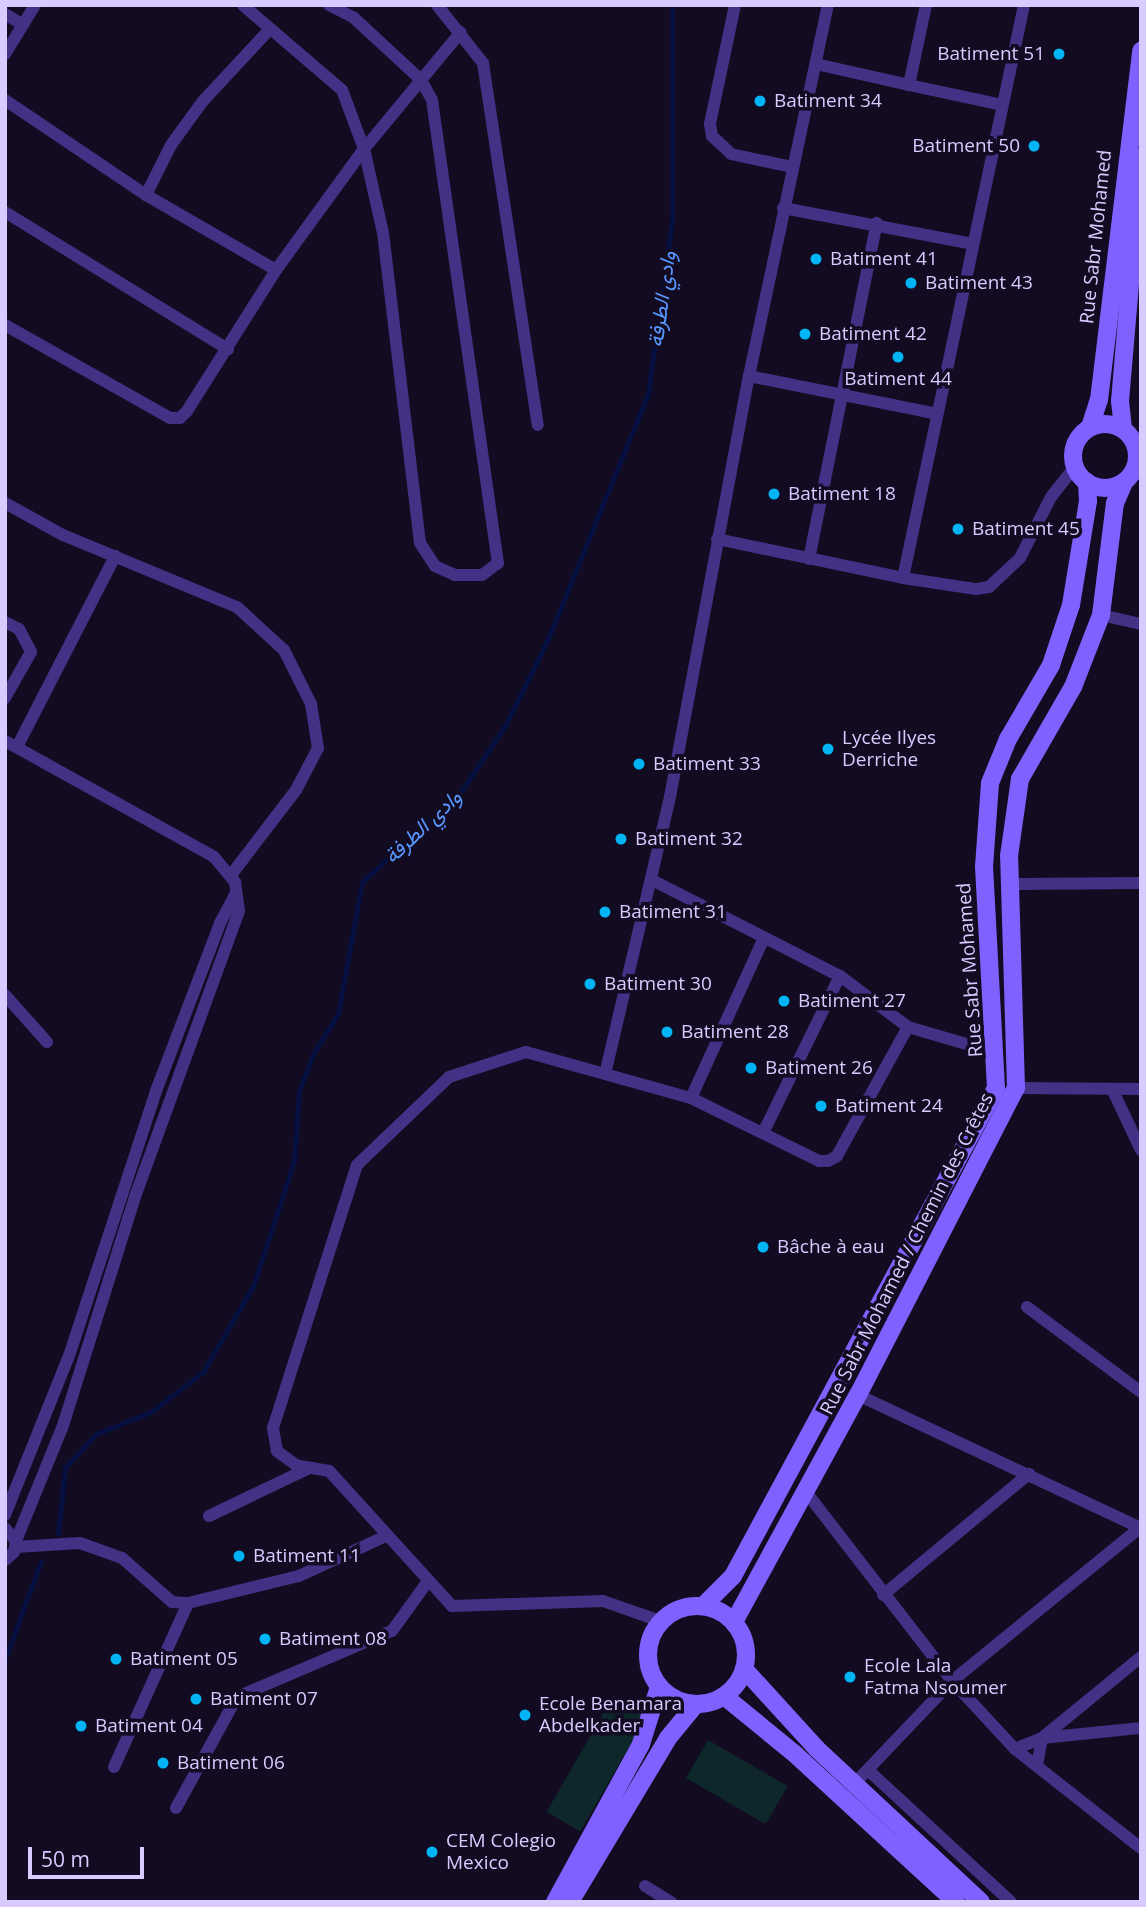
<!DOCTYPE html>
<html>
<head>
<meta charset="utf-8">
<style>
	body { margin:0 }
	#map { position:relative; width:1146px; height:1907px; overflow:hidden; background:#120b21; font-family:"Open Sans",Vazirmatn,sans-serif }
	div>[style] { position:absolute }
	.green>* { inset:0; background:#0d272b; transform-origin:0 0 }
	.stream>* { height:4.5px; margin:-2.25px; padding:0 2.25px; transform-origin:2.25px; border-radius:2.25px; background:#051040 }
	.street>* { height:12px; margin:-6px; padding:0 6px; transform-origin:6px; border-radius:6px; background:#423184 }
	.secondary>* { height:18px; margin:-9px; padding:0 9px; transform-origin:9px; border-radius:9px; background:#8061ff }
	.secondary>.ring { margin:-9px; padding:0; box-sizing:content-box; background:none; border:18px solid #8061ff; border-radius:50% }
	.dots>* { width:19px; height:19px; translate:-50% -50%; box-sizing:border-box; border:4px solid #120b21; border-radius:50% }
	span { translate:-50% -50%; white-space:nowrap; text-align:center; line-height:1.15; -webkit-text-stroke:7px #120b21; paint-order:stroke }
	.poi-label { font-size:19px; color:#d9caff }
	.right { translate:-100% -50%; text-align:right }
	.left { translate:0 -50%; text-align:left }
	.street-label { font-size:19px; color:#d9caff }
	.water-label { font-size:21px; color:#5896ff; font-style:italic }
	.frame { position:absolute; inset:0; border:7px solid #d9caff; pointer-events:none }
	.scale { position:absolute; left:28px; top:1847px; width:116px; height:32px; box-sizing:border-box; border:4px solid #d9caff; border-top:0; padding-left:9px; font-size:21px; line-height:24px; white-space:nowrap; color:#d9caff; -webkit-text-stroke:5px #120b21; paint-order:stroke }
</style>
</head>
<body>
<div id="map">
	<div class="green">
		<div style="left:614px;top:1695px;width:39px;height:135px;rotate:30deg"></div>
		<div style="left:708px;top:1740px;width:92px;height:44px;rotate:30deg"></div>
	</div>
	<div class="stream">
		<div style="left:58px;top:1534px;width:66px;rotate:-83.9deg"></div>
		<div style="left:65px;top:1468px;width:46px;rotate:-47.6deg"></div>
		<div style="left:96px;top:1434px;width:59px;rotate:-21.8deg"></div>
		<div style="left:151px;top:1412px;width:66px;rotate:-37.6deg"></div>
		<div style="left:203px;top:1372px;width:99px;rotate:-59.8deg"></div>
		<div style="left:253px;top:1286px;width:132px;rotate:-71.8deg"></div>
		<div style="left:294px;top:1161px;width:70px;rotate:-85.9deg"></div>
		<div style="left:299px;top:1091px;width:40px;rotate:-69deg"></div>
		<div style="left:313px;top:1054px;width:47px;rotate:-58deg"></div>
		<div style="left:338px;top:1014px;width:134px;rotate:-79.7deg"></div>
		<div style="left:362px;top:882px;width:132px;rotate:-42.2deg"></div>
		<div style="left:460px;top:793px;width:81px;rotate:-56.1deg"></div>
		<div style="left:505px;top:726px;width:97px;rotate:-63.7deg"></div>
		<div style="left:548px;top:639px;width:265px;rotate:-67.8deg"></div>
		<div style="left:648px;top:394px;width:174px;rotate:-82.1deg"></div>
		<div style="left:672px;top:222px;width:217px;rotate:-90deg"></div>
		<div style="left:5px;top:1659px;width:104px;rotate:-69.8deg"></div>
	</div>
	<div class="street">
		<div style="left:329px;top:5px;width:27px;rotate:27deg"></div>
		<div style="left:353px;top:17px;width:93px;rotate:42.8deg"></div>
		<div style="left:421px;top:80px;width:23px;rotate:61deg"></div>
		<div style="left:432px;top:100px;width:468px;rotate:81.9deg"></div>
		<div style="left:498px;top:563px;width:20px;rotate:143deg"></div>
		<div style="left:482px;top:575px;width:27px;rotate:180deg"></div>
		<div style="left:455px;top:575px;width:22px;rotate:-156deg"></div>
		<div style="left:435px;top:566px;width:27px;rotate:-123deg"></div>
		<div style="left:420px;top:543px;width:312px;rotate:-96.8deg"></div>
		<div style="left:383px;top:233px;width:86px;rotate:-102.7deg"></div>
		<div style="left:364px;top:149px;width:89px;rotate:-50.4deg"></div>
		<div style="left:421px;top:80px;width:62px;rotate:-50.2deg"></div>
		<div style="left:437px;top:5px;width:74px;rotate:51.6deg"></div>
		<div style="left:483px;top:63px;width:366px;rotate:81.4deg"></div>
		<div style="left:735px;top:5px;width:122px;rotate:101.9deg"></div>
		<div style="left:710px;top:124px;width:12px;rotate:81deg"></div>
		<div style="left:712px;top:136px;width:26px;rotate:43deg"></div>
		<div style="left:731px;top:154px;width:62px;rotate:12deg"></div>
		<div style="left:926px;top:5px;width:82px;rotate:102deg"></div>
		<div style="left:909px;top:85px;width:95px;rotate:12.1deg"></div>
		<div style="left:5px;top:14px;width:21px;rotate:31deg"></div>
		<div style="left:5px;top:54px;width:57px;rotate:-58.5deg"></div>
		<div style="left:816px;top:64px;width:95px;rotate:12.7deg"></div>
		<div style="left:5px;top:100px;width:170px;rotate:34deg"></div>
		<div style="left:146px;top:195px;width:150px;rotate:30deg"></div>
		<div style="left:146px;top:195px;width:56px;rotate:-63.4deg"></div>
		<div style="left:171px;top:145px;width:54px;rotate:-54deg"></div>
		<div style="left:203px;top:101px;width:98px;rotate:-47.1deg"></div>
		<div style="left:783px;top:208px;width:193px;rotate:10.7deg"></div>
		<div style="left:5px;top:212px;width:262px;rotate:31.6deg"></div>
		<div style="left:5px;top:325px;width:189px;rotate:29.4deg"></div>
		<div style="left:170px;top:418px;width:10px"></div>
		<div style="left:180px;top:418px;width:10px;rotate:-45deg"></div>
		<div style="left:187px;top:411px;width:167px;rotate:-57.7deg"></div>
		<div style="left:276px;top:270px;width:150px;rotate:-54deg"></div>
		<div style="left:364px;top:149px;width:63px;rotate:-110.4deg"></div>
		<div style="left:342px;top:90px;width:130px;rotate:-139.4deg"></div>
		<div style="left:749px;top:376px;width:192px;rotate:11.4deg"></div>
		<div style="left:1137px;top:455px;width:4px"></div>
		<div style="left:5px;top:503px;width:66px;rotate:28.9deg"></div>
		<div style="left:63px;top:535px;width:188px;rotate:22.5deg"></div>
		<div style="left:237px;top:607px;width:64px;rotate:42.5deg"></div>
		<div style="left:284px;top:650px;width:60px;rotate:63.4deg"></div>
		<div style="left:311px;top:704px;width:45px;rotate:81deg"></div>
		<div style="left:318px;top:748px;width:47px;rotate:117.6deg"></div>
		<div style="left:296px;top:790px;width:107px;rotate:127.4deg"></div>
		<div style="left:717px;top:539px;width:190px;rotate:11.8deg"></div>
		<div style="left:903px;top:578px;width:74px;rotate:8.6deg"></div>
		<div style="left:976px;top:589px;width:13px;rotate:-9deg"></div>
		<div style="left:989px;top:587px;width:42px;rotate:-43.1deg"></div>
		<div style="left:1020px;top:558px;width:68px;rotate:-63.1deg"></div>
		<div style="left:1051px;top:497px;width:37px;rotate:-52deg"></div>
		<div style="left:809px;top:559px;width:343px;rotate:-78.6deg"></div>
		<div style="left:903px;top:578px;width:586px;rotate:-78.08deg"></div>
		<div style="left:1101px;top:615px;width:41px;rotate:12.7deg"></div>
		<div style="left:5px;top:622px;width:16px;rotate:27deg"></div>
		<div style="left:19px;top:629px;width:26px;rotate:62deg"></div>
		<div style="left:31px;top:652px;width:53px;rotate:119.5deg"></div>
		<div style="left:5px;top:741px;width:239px;rotate:29deg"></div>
		<div style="left:214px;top:857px;width:33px;rotate:50deg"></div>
		<div style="left:235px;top:882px;width:29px;rotate:82deg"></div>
		<div style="left:239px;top:911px;width:304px;rotate:110deg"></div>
		<div style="left:135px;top:1197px;width:242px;rotate:107.5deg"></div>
		<div style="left:62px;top:1428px;width:122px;rotate:112.2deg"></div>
		<div style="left:17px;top:747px;width:215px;rotate:-62.8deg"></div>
		<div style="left:652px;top:880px;width:211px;rotate:27.1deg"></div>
		<div style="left:840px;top:976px;width:85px;rotate:36.9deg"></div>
		<div style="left:908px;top:1027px;width:93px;rotate:16.3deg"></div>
		<div style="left:1010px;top:884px;width:131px;rotate:-0.4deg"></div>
		<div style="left:5px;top:995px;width:63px;rotate:48.2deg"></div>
		<div style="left:606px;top:1070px;width:280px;rotate:-76.8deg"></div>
		<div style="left:670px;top:797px;width:428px;rotate:-79.4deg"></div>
		<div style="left:749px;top:376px;width:379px;rotate:-78deg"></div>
		<div style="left:1016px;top:1088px;width:125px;rotate:0.5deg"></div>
		<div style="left:1112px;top:1089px;width:68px;rotate:64.6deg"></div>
		<div style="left:691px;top:1098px;width:174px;rotate:-65.5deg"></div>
		<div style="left:763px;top:1133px;width:175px;rotate:-63.9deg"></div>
		<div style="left:1027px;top:1307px;width:142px;rotate:36.7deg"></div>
		<div style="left:858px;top:1395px;width:313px;rotate:25.2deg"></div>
		<div style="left:806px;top:1492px;width:239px;rotate:52.3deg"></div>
		<div style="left:952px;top:1681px;width:93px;rotate:47.2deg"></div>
		<div style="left:1015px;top:1749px;width:160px;rotate:38.2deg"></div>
		<div style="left:5px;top:1515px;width:171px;rotate:-68.1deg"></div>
		<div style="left:69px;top:1356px;width:279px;rotate:-71.8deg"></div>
		<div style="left:156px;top:1091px;width:180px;rotate:-69.1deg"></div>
		<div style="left:220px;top:923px;width:34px;rotate:-62deg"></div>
		<div style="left:209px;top:1516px;width:111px;rotate:-25.6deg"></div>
		<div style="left:5px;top:1528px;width:17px;rotate:50deg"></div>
		<div style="left:16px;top:1541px;width:11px;rotate:100deg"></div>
		<div style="left:14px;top:1552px;width:12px;rotate:138deg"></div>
		<div style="left:16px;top:1547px;width:64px;rotate:-3.6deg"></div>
		<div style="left:80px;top:1543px;width:45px;rotate:19.7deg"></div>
		<div style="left:122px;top:1558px;width:67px;rotate:41.3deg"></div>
		<div style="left:172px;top:1602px;width:16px;rotate:4deg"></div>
		<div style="left:188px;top:1603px;width:114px;rotate:-13.7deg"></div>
		<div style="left:299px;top:1576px;width:96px;rotate:-24.7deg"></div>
		<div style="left:883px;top:1595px;width:190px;rotate:-39.7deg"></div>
		<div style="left:660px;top:1621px;width:60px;rotate:-160.7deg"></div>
		<div style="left:603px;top:1601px;width:151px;rotate:178.1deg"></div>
		<div style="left:452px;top:1606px;width:183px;rotate:-132.3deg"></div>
		<div style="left:329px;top:1471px;width:34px;rotate:-170deg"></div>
		<div style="left:296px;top:1465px;width:24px;rotate:-144deg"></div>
		<div style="left:277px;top:1451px;width:23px;rotate:-100deg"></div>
		<div style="left:273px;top:1428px;width:276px;rotate:-72.3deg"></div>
		<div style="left:357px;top:1165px;width:127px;rotate:-43.7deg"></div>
		<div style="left:449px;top:1077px;width:81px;rotate:-18deg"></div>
		<div style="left:526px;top:1052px;width:171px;rotate:15.6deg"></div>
		<div style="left:691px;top:1098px;width:143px;rotate:26.2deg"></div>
		<div style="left:819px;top:1161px;width:9px"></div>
		<div style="left:828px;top:1161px;width:10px;rotate:-29deg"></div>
		<div style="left:837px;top:1156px;width:147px;rotate:-61.2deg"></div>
		<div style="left:1015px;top:1749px;width:29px;rotate:-22deg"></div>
		<div style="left:1042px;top:1738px;width:100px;rotate:-5.8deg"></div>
		<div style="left:1037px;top:1766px;width:28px;rotate:-80deg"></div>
		<div style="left:1042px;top:1738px;width:128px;rotate:-39.3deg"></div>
		<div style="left:114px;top:1767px;width:180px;rotate:-65.7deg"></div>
		<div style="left:868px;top:1770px;width:195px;rotate:42.7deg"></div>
		<div style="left:854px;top:1784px;width:142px;rotate:-46.4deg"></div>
		<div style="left:952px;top:1681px;width:244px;rotate:-39.2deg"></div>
		<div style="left:176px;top:1808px;width:127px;rotate:-61.2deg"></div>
		<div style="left:237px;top:1697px;width:168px;rotate:-23.1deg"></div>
		<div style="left:392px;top:1631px;width:62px;rotate:-54.2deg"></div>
		<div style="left:645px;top:1886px;width:31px;rotate:32deg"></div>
	</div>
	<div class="secondary">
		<div class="ring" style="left:1073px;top:424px;width:46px;height:46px"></div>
		<div style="left:1090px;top:427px;width:28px;rotate:-72deg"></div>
		<div style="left:1099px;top:400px;width:352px;rotate:-83.1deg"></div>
		<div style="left:1123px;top:429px;width:28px;rotate:-96deg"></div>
		<div style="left:1120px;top:401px;width:245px;rotate:-85.1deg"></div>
		<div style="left:703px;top:1606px;width:42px;rotate:-45deg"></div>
		<div style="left:733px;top:1576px;width:554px;rotate:-61.68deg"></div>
		<div style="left:996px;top:1088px;width:221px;rotate:-93.1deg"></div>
		<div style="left:984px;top:867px;width:84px;rotate:-85.9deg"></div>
		<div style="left:990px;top:783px;width:48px;rotate:-67.8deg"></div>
		<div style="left:1008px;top:739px;width:86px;rotate:-59.8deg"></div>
		<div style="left:1051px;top:665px;width:63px;rotate:-71.6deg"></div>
		<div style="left:1071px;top:605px;width:105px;rotate:-80.7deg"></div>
		<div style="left:1088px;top:501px;width:19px;rotate:-93deg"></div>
		<div class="ring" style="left:648px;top:1606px;width:80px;height:80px"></div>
		<div style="left:734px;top:1622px;width:259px;rotate:-61.4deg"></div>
		<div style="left:858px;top:1395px;width:345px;rotate:-62.8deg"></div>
		<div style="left:1016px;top:1088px;width:232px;rotate:-91.7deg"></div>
		<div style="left:1009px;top:856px;width:78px;rotate:-81.9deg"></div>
		<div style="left:1020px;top:779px;width:106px;rotate:-60.1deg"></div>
		<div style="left:1073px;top:687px;width:77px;rotate:-68.7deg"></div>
		<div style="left:1101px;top:615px;width:113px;rotate:-82.9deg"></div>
		<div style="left:1115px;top:503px;width:22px;rotate:-66deg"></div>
		<div style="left:744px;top:1669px;width:108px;rotate:47.6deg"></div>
		<div style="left:817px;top:1749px;width:224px;rotate:43deg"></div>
		<div style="left:724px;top:1696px;width:93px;rotate:39.3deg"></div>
		<div style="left:796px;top:1755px;width:217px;rotate:42.6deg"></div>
		<div style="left:555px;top:1902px;width:180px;rotate:-61.4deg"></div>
		<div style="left:641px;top:1744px;width:60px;rotate:-72.5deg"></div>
		<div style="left:570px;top:1902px;width:191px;rotate:-59.1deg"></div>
		<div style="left:668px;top:1738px;width:44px;rotate:-50.5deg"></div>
	</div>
	<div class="dots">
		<div style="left:1059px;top:54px;background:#00b4f5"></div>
		<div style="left:760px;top:101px;background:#00b4f5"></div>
		<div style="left:1034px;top:146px;background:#00b4f5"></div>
		<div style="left:816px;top:259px;background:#00b4f5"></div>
		<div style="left:911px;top:283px;background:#00b4f5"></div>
		<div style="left:805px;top:334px;background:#00b4f5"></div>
		<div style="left:898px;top:357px;background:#00b4f5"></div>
		<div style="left:774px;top:494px;background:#00b4f5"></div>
		<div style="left:958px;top:529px;background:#00b4f5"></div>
		<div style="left:828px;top:749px;background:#00b4f5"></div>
		<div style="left:639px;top:764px;background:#00b4f5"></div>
		<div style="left:621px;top:839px;background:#00b4f5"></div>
		<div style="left:605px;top:912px;background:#00b4f5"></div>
		<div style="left:590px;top:984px;background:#00b4f5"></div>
		<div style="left:784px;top:1001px;background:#00b4f5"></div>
		<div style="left:667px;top:1032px;background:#00b4f5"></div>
		<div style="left:751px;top:1068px;background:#00b4f5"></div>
		<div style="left:821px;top:1106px;background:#00b4f5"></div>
		<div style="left:763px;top:1247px;background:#00b4f5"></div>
		<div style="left:239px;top:1556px;background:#00b4f5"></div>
		<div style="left:265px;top:1639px;background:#00b4f5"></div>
		<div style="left:116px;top:1659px;background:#00b4f5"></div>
		<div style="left:850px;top:1677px;background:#00b4f5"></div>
		<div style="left:196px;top:1699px;background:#00b4f5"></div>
		<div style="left:525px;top:1715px;background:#00b4f5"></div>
		<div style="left:81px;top:1726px;background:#00b4f5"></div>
		<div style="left:163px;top:1763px;background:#00b4f5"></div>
		<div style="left:432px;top:1852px;background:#00b4f5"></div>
	</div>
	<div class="poi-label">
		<span class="right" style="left:1045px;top:54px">Batiment 51</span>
		<span class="left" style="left:774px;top:101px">Batiment 34</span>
		<span class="right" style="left:1020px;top:146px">Batiment 50</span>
		<span class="left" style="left:830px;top:259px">Batiment 41</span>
		<span class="left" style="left:925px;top:283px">Batiment 43</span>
		<span class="left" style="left:819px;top:334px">Batiment 42</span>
		<span style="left:898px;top:379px">Batiment 44</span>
		<span class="left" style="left:788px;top:494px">Batiment 18</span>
		<span class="left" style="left:972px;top:529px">Batiment 45</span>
		<span class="left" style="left:842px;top:749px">Lycée Ilyes<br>Derriche</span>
		<span class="left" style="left:653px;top:764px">Batiment 33</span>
		<span class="left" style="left:635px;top:839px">Batiment 32</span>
		<span class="left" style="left:619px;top:912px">Batiment 31</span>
		<span class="left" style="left:604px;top:984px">Batiment 30</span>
		<span class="left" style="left:798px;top:1001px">Batiment 27</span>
		<span class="left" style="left:681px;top:1032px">Batiment 28</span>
		<span class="left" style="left:765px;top:1068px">Batiment 26</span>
		<span class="left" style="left:835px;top:1106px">Batiment 24</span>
		<span class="left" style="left:777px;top:1247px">Bâche à eau</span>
		<span class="left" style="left:253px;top:1556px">Batiment 11</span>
		<span class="left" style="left:279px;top:1639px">Batiment 08</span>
		<span class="left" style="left:130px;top:1659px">Batiment 05</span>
		<span class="left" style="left:864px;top:1677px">Ecole Lala<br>Fatma Nsoumer</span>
		<span class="left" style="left:210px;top:1699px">Batiment 07</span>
		<span class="left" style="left:539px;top:1715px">Ecole Benamara<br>Abdelkader</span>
		<span class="left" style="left:95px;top:1726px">Batiment 04</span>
		<span class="left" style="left:177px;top:1763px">Batiment 06</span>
		<span class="left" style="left:446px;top:1852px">CEM Colegio<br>Mexico</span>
	</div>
	<div class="street-label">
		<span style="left:1096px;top:237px;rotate:-84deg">Rue Sabr Mohamed</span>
		<span style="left:970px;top:970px;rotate:-94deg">Rue Sabr Mohamed</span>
		<span style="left:907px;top:1254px;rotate:-63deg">Rue Sabr Mohamed / Chemin des Crêtes</span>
	</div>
	<div class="water-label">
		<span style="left:661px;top:299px;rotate:-82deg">وادي الطرفة</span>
		<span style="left:422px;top:826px;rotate:-43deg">وادي الطرفة</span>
	</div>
	<div class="frame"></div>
	<div class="scale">50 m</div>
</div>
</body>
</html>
